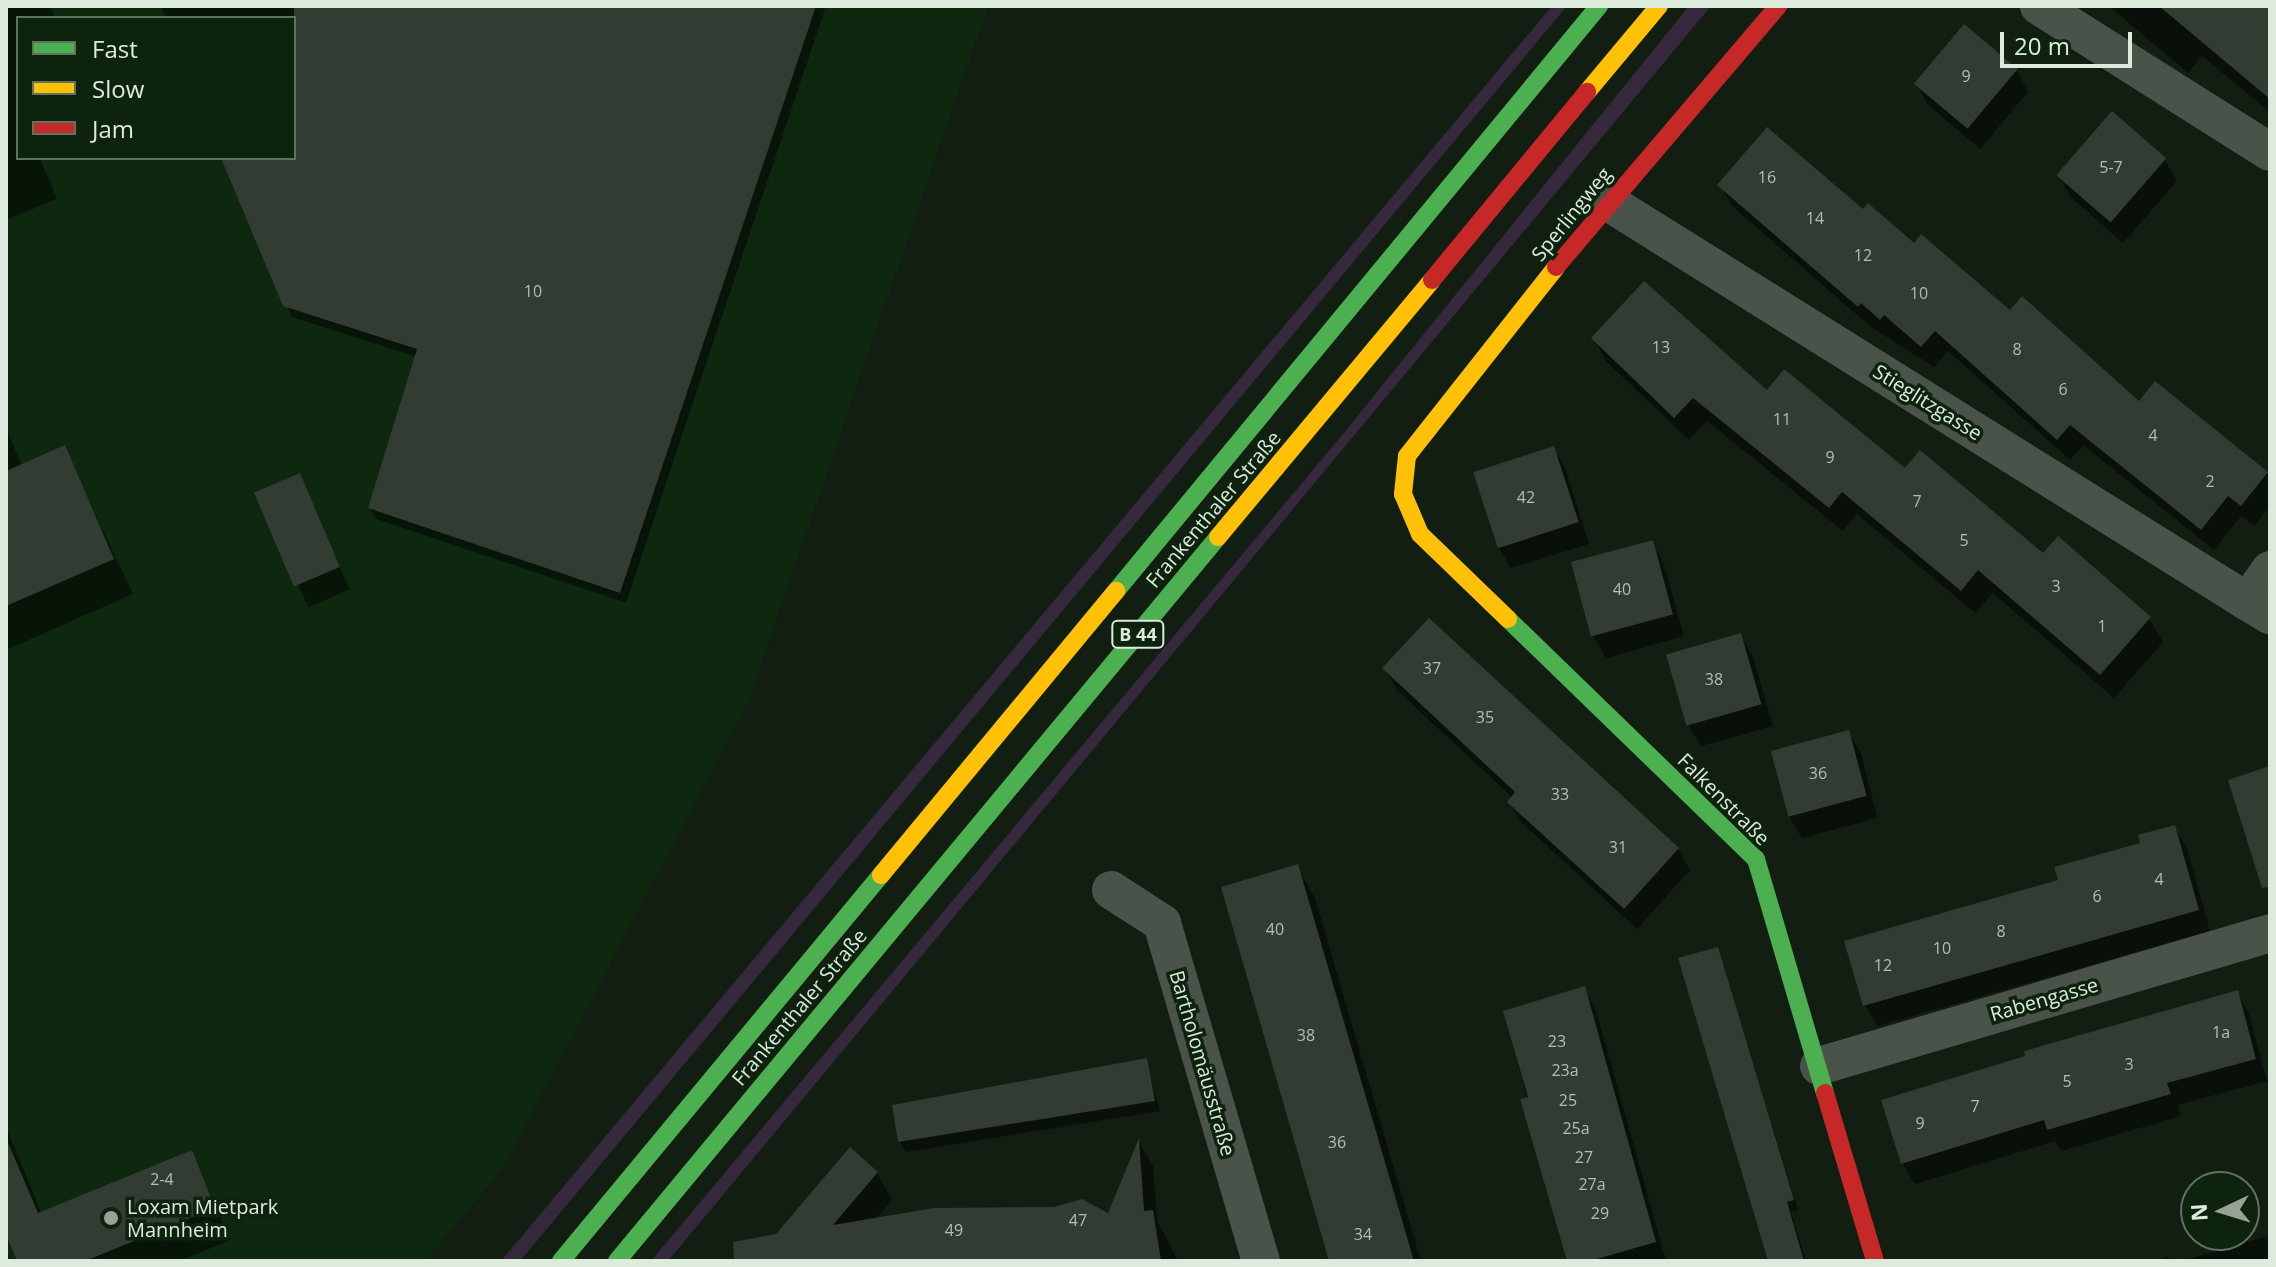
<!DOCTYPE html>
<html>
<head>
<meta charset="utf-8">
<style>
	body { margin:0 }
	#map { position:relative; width:2276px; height:1267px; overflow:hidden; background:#121e12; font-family:"Open Sans",sans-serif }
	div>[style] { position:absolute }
	.built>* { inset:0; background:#0e280f }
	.green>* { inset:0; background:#36283d }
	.shadow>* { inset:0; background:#0007; transform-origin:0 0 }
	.building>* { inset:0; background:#323c32; transform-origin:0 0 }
	.street>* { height:38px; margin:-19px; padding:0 19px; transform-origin:19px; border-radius:19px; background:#4a534a }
	.fast>* { height:18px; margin:-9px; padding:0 9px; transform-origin:9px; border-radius:9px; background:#4caf50 }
	.slow>* { height:18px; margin:-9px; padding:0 9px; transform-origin:9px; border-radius:9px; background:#ffc107 }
	.jam>* { height:18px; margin:-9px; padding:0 9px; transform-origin:9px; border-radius:9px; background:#c62828 }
	.dots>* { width:22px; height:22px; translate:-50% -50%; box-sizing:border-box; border:4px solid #0d230e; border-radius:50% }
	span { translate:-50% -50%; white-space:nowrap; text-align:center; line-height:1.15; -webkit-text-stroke:7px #0d230e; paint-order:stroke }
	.number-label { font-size:16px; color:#b2bfb2 }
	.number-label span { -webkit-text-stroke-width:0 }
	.shield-label span { padding:2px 6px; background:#0d230e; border:2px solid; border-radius:6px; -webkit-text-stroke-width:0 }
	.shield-label { font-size:18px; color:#ddebdd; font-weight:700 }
	.street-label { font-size:20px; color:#ddebdd }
	.poi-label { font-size:20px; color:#ddebdd }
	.left { translate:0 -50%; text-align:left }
	.frame { position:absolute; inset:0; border:8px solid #ddebdd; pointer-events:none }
	.legend { position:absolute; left:16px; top:16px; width:280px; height:144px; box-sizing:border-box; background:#0d230e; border:2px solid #607361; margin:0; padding:10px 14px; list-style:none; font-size:24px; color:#ddebdd }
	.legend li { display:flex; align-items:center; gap:16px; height:40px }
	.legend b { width:40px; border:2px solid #607361 }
	.north { position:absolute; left:2180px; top:1171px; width:80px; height:80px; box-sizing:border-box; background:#0d230e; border:2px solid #607361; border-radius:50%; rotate:266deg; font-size:22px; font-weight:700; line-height:32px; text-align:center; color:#ddebdd }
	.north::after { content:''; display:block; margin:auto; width:28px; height:36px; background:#96a396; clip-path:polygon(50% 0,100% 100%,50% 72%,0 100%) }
	.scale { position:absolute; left:2000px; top:32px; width:132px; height:36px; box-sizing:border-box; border:4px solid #ddebdd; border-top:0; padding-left:10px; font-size:24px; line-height:28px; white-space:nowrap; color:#ddebdd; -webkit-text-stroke:6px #0d230e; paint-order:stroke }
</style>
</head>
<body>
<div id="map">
	<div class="built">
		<div style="clip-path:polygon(evenodd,6px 6px,988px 6px,748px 702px,503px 1168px,426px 1261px,6px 1261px,6px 6px,18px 18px,294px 18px,294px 158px,18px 158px,18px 18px)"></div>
	</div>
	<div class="green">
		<div style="clip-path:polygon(1552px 6px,1567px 6px,520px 1261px,501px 1261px)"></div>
		<div style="clip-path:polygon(1689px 6px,1711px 6px,668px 1261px,651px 1261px,1343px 434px)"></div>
	</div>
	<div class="shadow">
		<div style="clip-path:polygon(6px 6px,50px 6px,55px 18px,18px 18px,18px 158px,40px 158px,57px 199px,6px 220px)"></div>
		<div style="clip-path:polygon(161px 6px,826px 6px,626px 603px,376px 519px,370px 508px,417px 357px,292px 317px,224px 158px,294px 158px,294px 18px,166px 18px)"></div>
		<div style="clip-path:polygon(2109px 6px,2270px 6px,2270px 112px,2202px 56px,2188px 73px)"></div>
		<div style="clip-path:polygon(2016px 70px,2028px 92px,1980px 149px,1928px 105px,1916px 84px)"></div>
		<div style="clip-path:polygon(2112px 114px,2165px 160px,2177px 181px,2123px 243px,2071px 197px,2058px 176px)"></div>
		<div style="clip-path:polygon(1720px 185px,1863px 212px,2139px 404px,2267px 474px,2270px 506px,2254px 526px,2241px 516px,2214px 550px,2083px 445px,2070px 460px,1948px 351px,1934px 367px,1871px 327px,1732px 206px)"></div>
		<div style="clip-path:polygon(1593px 338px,1768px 393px,2149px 618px,2163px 642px,2114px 698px,1993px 593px,1975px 613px,1857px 514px,1843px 531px,1707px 421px,1689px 440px,1607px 362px)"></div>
		<div style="clip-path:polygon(6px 427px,22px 466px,64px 448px,133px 594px,6px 650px)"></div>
		<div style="clip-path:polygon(1554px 448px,1566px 470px,1589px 544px,1511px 568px,1498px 547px)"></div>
		<div style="left:299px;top:476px;width:124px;height:45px;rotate:66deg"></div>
		<div style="clip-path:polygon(1652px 543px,1664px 564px,1684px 636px,1606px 658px,1594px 637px,1573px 565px)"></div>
		<div style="clip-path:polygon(1740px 636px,1753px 657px,1773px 726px,1701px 746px,1688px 725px)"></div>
		<div style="clip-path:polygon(1385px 668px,1678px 849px,1690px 870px,1637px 929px,1522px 823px,1509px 802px,1513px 798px,1397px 690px)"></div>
		<div style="clip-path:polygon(1848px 732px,1861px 753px,1877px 818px,1802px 838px,1789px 816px)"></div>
		<div style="clip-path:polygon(2174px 827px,2187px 848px,2210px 931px,1877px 1026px,1865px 1005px,2060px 881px)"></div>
		<div style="clip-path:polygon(1297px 867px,1315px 898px,1421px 1261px,1332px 1261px)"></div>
		<div style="clip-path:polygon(1717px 949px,1798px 1210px,1791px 1212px,1806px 1261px,1768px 1261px,1681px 960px)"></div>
		<div style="clip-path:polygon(1584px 989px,1596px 1010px,1666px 1261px,1569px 1261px,1505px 1012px)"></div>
		<div style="clip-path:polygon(2237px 993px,2249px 1014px,2267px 1081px,2178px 1105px,2181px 1116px,2061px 1151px,2055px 1141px,1915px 1184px,1902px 1163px)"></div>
		<div style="clip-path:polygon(1146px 1060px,1160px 1111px,906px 1152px,900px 1142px,894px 1106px)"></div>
		<div style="clip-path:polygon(6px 1127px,42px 1214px,191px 1153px,231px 1240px,179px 1261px,19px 1261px,6px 1232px)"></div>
		<div style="clip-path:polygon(1139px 1142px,1153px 1166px,1157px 1220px,1178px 1261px,756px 1261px,877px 1173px,892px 1200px,875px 1220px,1110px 1216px)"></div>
		<div style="clip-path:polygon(2267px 1236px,2270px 1261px,2183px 1261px)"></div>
		<div style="clip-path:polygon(2168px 1257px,2170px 1261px,2152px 1261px)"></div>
	</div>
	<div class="building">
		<div style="clip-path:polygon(294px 6px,816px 6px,620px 593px,368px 508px,417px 349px,283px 306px,221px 158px,294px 158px)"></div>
		<div style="clip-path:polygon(2159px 6px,2270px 6px,2270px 99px)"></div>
		<div style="left:1964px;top:24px;width:70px;height:78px;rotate:40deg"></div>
		<div style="left:2112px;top:111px;width:72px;height:85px;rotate:41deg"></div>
		<div style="clip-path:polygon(1767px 127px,1863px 209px,1868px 203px,1914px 243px,1921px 234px,2010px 310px,2022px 296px,2139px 401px,2155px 381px,2268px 472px,2241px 506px,2228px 496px,2201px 530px,2070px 425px,2057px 440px,1935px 331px,1921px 347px,1884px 315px,1880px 320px,1861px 303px,1858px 307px,1717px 185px)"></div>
		<div style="clip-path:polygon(1644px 281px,1767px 390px,1784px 369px,1905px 468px,1920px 450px,2043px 553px,2058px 536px,2151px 617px,2100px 675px,1978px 570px,1961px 591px,1842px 492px,1829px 508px,1693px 398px,1674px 418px,1591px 338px)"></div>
		<div style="clip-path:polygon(65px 445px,114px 559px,6px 606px,6px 471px)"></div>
		<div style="left:1554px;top:446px;width:80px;height:85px;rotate:72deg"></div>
		<div style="left:300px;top:473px;width:102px;height:50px;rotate:67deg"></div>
		<div style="left:1653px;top:540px;width:77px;height:85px;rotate:75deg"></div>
		<div style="clip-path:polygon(1429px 618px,1679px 848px,1624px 909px,1507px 802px,1515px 792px,1382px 668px)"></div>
		<div style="left:1741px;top:633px;width:74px;height:78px;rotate:74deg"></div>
		<div style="left:1849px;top:730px;width:68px;height:81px;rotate:75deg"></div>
		<div style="clip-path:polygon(2270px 766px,2270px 887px,2262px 888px,2228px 780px)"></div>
		<div style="clip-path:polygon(2175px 825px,2199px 910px,1863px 1006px,1844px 941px,2058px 880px,2054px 867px,2140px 843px,2138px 835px)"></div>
		<div style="clip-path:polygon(1298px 864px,1360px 1077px,1414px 1261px,1329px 1261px,1221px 887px)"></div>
		<div style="clip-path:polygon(1718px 947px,1794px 1200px,1787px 1202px,1804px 1261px,1768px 1261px,1678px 958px)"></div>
		<div style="clip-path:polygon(1585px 986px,1656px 1242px,1590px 1261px,1567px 1261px,1520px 1099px,1528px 1097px,1503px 1011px)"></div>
		<div style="clip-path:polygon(2238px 990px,2256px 1059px,2167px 1083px,2171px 1094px,2047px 1130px,2044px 1120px,1901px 1164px,1881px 1100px,2025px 1056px,2024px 1051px)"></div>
		<div style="clip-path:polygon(1147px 1058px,1155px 1101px,898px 1142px,892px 1105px)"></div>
		<div style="clip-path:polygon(6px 1138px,38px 1213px,192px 1150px,215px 1208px,85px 1261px,17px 1261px,6px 1234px)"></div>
		<div style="clip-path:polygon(1139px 1138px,1144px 1211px,1153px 1210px,1161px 1261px,734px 1261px,733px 1242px,776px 1234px,850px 1147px,878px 1172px,833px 1225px,934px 1208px,1054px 1207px,1082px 1199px,1108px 1213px)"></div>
	</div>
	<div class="street">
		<div style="left:2039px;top:6px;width:273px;rotate:32.3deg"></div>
		<div style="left:1608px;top:202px;width:755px;rotate:32.01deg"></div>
		<div style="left:2270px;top:570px;width:39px;rotate:125deg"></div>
		<div style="left:2248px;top:602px;width:26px;rotate:31deg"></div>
		<div style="left:1111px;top:890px;width:61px;rotate:32.9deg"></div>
		<div style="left:1162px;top:923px;width:352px;rotate:73.7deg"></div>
		<div style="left:1819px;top:1066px;width:470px;rotate:-16.4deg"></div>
	</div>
	<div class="fast">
		<div style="left:1116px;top:591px;width:759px;rotate:-50.46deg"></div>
		<div style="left:1508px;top:619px;width:345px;rotate:44.1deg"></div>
		<div style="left:1756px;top:859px;width:244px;rotate:73.6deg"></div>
		<div style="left:561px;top:1261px;width:501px;rotate:-50.34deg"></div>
		<div style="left:617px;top:1261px;width:941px;rotate:-50.3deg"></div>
	</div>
	<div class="slow">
		<div style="left:1587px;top:92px;width:112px;rotate:-50.1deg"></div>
		<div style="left:1218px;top:537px;width:334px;rotate:-50.2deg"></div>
		<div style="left:1508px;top:619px;width:122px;rotate:-136deg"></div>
		<div style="left:1420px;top:534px;width:43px;rotate:-113deg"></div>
		<div style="left:1403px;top:494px;width:38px;rotate:-84deg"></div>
		<div style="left:1407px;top:456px;width:241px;rotate:-51.7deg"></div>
		<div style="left:881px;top:875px;width:369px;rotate:-50.4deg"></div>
	</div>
	<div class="jam">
		<div style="left:1556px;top:267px;width:343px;rotate:-49.6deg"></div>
		<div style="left:1432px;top:280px;width:244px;rotate:-50.5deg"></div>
		<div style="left:1825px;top:1093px;width:175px;rotate:73.4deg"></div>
	</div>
	<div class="dots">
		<div style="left:111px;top:1218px;background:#96a396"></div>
	</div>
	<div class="number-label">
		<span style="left:1966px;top:76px">9</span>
		<span style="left:2111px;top:167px">5-7</span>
		<span style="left:1767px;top:177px">16</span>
		<span style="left:1815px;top:218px">14</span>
		<span style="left:1863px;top:255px">12</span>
		<span style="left:533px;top:291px">10</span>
		<span style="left:1919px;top:293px">10</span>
		<span style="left:1661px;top:347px">13</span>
		<span style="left:2017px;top:349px">8</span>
		<span style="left:2063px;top:389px">6</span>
		<span style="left:1782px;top:419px">11</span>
		<span style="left:2153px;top:435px">4</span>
		<span style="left:1830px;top:457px">9</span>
		<span style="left:2210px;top:481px">2</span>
		<span style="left:1526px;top:497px">42</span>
		<span style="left:1917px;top:501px">7</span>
		<span style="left:1964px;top:540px">5</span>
		<span style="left:2056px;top:586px">3</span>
		<span style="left:1622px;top:589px">40</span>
		<span style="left:2102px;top:626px">1</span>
		<span style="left:1432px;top:668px">37</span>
		<span style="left:1714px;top:679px">38</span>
		<span style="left:1485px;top:717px">35</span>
		<span style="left:1818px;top:773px">36</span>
		<span style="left:1560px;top:794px">33</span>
		<span style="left:1618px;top:847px">31</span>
		<span style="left:2159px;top:879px">4</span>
		<span style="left:2097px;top:896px">6</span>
		<span style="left:1275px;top:929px">40</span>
		<span style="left:2001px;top:931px">8</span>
		<span style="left:1942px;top:948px">10</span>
		<span style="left:1883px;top:965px">12</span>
		<span style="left:2221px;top:1032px">1a</span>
		<span style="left:1306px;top:1035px">38</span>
		<span style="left:1557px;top:1041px">23</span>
		<span style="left:2129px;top:1064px">3</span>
		<span style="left:1565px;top:1070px">23a</span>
		<span style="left:2067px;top:1081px">5</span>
		<span style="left:1568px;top:1100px">25</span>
		<span style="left:1975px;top:1106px">7</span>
		<span style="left:1920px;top:1123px">9</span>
		<span style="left:1576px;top:1128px">25a</span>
		<span style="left:1337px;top:1142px">36</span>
		<span style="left:1584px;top:1157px">27</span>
		<span style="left:162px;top:1179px">2-4</span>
		<span style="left:1592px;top:1184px">27a</span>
		<span style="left:1600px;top:1213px">29</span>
		<span style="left:1078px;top:1220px">47</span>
		<span style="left:954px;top:1230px">49</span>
		<span style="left:1363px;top:1234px">34</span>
	</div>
	<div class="shield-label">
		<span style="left:1138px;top:634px">B 44</span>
	</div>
	<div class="street-label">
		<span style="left:1571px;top:214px;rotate:-51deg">Sperlingweg</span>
		<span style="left:1928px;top:402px;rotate:32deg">Stieglitzgasse</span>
		<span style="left:1213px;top:509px;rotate:-50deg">Frankenthaler Straße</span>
		<span style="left:1724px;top:799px;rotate:45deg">Falkenstraße</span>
		<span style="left:2044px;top:999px;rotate:-16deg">Rabengasse</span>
		<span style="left:799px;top:1007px;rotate:-50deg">Frankenthaler Straße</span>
		<span style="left:1203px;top:1063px;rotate:74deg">Bartholomäusstraße</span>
	</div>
	<div class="poi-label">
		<span class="left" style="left:127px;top:1218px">Loxam Mietpark<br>Mannheim</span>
	</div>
	<div class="frame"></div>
	<ul class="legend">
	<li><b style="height:10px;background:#4caf50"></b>Fast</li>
	<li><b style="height:10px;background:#ffc107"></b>Slow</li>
	<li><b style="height:10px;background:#c62828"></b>Jam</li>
	</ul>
	<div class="north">N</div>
	<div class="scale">20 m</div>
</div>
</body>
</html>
